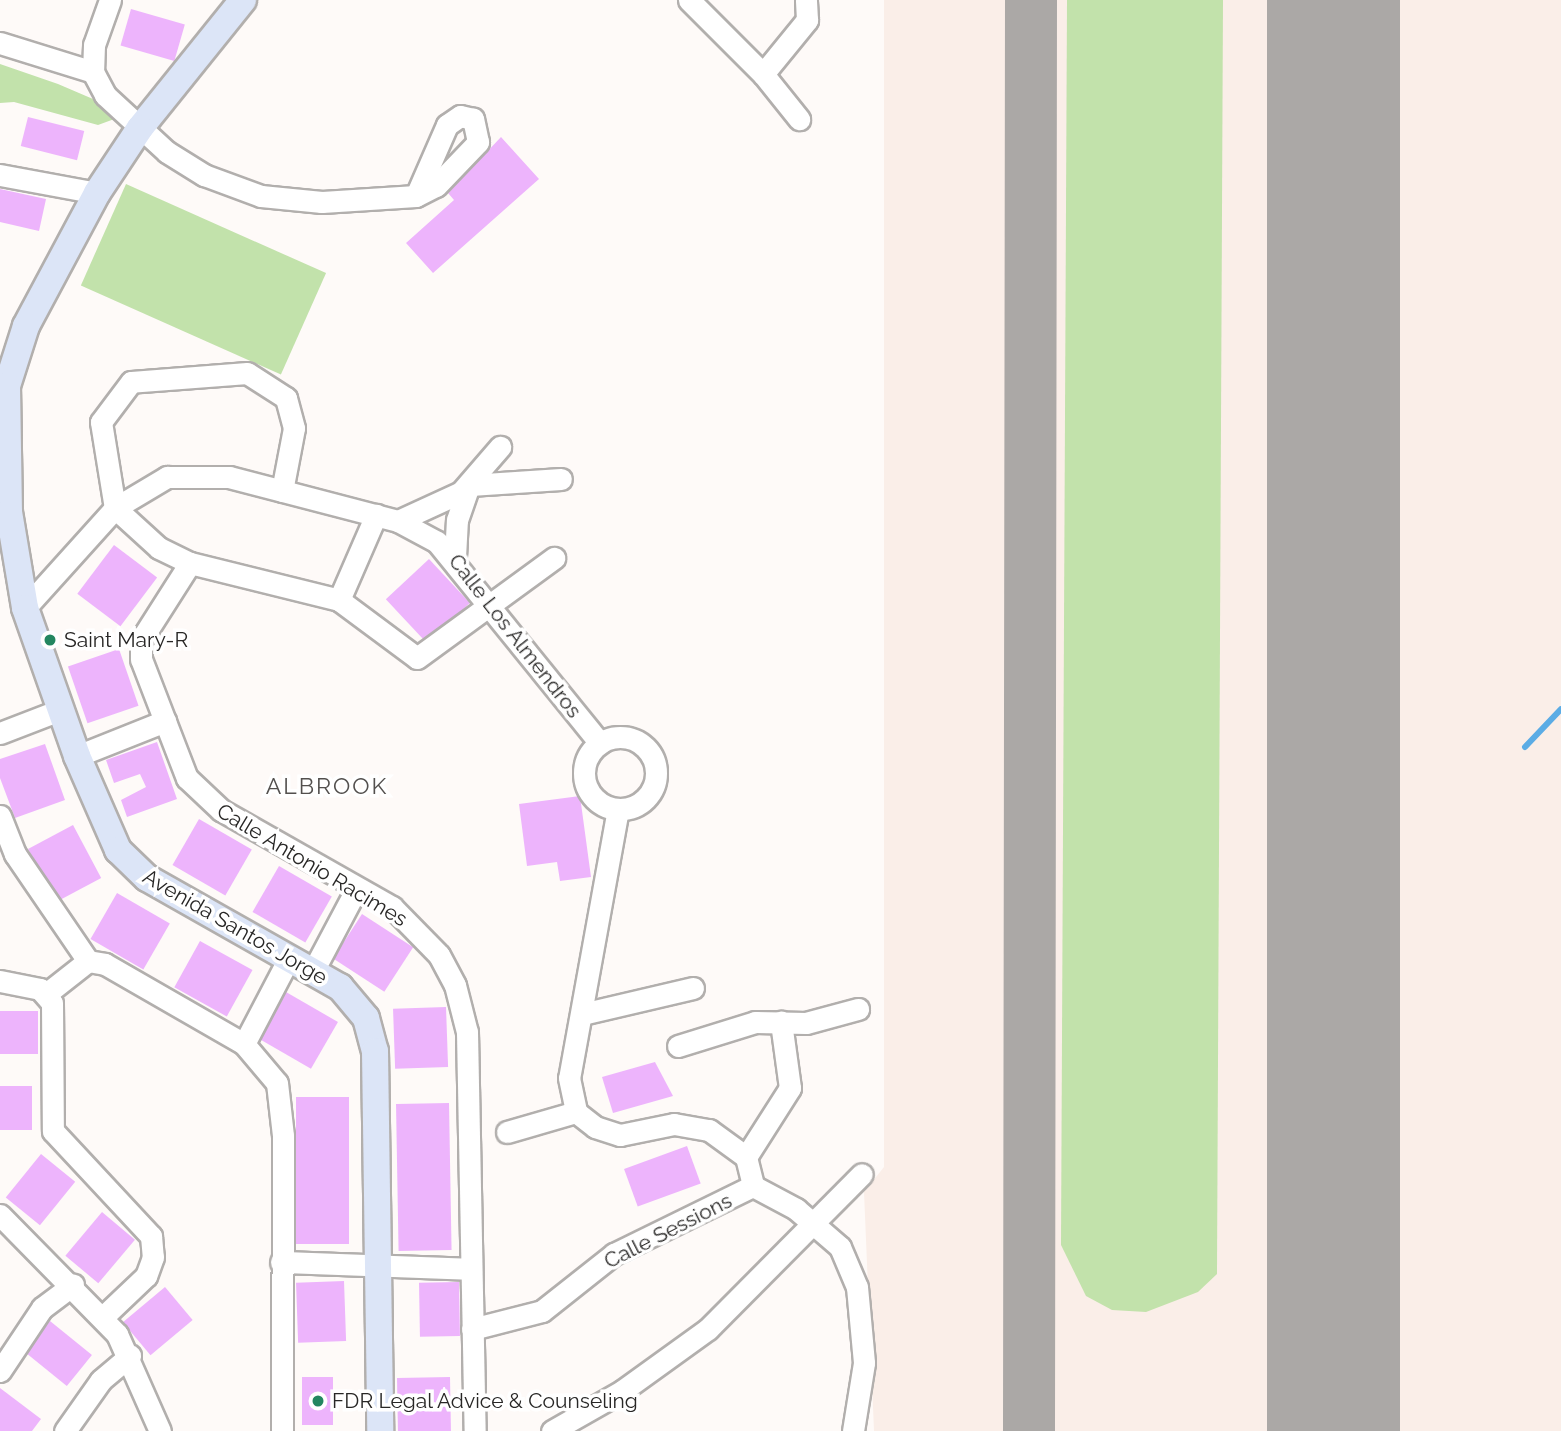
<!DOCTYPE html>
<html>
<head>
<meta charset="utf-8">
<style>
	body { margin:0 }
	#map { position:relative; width:1561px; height:1431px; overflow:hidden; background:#fefaf8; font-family:Raleway,sans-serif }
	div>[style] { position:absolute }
	.built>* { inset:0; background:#faeee8 }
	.green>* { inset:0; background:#c2e2ab; transform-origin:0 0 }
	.stream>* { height:6px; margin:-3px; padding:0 3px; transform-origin:3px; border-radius:3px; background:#5bace5 }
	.taxiway>* { height:52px; margin:-26px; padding:0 26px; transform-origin:26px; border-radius:26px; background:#aba8a6 }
	.runway>* { height:133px; margin:-66.5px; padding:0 66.5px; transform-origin:66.5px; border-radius:66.5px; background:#aba8a6 }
	.building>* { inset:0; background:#edb4fc; transform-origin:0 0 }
	.roads { filter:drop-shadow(2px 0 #b2afad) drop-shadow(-2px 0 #b2afad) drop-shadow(0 2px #b2afad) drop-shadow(0 -2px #b2afad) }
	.minor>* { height:21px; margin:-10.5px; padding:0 10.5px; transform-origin:10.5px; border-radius:10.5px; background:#fff }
	.minor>.ring { margin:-10.5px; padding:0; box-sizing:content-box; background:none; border:21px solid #fff; border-radius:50% }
	.major>* { height:26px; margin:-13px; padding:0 13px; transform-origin:13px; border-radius:13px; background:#dce5f7 }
	.dots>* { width:19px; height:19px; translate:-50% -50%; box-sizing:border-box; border:4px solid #fff; border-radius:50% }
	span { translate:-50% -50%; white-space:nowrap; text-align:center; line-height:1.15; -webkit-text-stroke:7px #fff; paint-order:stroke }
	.street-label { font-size:21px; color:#282726 }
	.poi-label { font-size:21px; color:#282726 }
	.left { translate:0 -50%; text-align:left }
	.neighbourhood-label { font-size:23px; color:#53504e; letter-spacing:2px }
</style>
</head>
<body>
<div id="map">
	<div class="built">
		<div style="clip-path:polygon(884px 0,1561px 0,1561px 1431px,874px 1431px,864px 1192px,884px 1167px)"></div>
	</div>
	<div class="green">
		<div style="clip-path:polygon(1067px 0,1223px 0,1217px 1274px,1198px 1292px,1146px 1312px,1112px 1310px,1086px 1296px,1061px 1245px)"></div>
		<div style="clip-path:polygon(0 64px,58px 84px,128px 114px,98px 125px,14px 102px,0 103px)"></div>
		<div style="left:126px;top:184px;width:219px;height:111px;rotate:24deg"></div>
	</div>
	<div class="stream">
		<div style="left:1525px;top:747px;width:52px;rotate:-46.5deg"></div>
	</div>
	<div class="taxiway">
		<div style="left:1029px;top:1431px;width:1431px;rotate:-89.92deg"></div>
	</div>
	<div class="runway">
		<div style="left:1333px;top:0;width:1431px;rotate:90deg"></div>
	</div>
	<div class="building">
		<div style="left:131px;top:9px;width:56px;height:38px;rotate:16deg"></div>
		<div style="left:28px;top:117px;width:58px;height:30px;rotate:14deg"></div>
		<div style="clip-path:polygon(501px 137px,539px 179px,433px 273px,406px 243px,454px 200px,448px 193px)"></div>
		<div style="clip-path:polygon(0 189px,46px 199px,39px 231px,0 222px)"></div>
		<div style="left:114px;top:545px;width:54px;height:61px;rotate:37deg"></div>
		<div style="left:429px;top:559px;width:60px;height:59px;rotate:47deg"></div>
		<div style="left:119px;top:649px;width:60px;height:54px;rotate:71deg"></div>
		<div style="clip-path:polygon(157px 742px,177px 799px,127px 817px,121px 800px,146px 787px,140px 774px,114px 783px,106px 760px)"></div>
		<div style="clip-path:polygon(45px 744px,65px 800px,15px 818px,0 778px,0 759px)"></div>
		<div style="clip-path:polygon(580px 796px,591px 877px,560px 881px,557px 862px,527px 866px,519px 804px)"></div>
		<div style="left:199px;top:819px;width:61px;height:53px;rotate:30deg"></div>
		<div style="left:73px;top:825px;width:60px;height:51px;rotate:62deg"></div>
		<div style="left:279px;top:866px;width:61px;height:53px;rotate:30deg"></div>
		<div style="left:117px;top:893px;width:61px;height:53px;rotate:30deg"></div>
		<div style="left:362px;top:914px;width:61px;height:53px;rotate:33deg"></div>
		<div style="left:200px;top:941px;width:60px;height:53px;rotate:29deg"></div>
		<div style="left:286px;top:992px;width:60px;height:54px;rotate:30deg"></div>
		<div style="left:446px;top:1007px;width:60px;height:53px;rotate:88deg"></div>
		<div style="left:0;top:1011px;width:38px;height:43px"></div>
		<div style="clip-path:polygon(655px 1062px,673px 1096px,613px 1113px,602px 1077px)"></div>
		<div style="left:0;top:1086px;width:32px;height:44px"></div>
		<div style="left:349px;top:1097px;width:147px;height:53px;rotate:90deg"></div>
		<div style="left:449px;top:1103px;width:147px;height:53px;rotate:89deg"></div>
		<div style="left:687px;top:1146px;width:40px;height:67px;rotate:70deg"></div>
		<div style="left:41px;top:1154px;width:44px;height:56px;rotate:39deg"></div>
		<div style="left:102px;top:1212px;width:43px;height:57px;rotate:40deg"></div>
		<div style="left:344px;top:1281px;width:60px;height:48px;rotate:88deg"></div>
		<div style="left:459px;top:1282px;width:54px;height:40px;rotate:89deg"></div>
		<div style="left:165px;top:1287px;width:43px;height:55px;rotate:50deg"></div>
		<div style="left:50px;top:1321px;width:54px;height:40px;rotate:39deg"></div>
		<div style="left:302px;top:1377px;width:31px;height:48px"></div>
		<div style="left:450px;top:1377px;width:54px;height:53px;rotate:89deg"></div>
		<div style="clip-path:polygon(0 1388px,41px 1419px,32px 1431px,0 1431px)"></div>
	</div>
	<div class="roads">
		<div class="minor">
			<div style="left:110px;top:0;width:48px;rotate:109.6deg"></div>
			<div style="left:94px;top:45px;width:27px;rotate:92deg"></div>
			<div style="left:93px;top:72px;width:26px;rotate:62deg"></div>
			<div style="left:105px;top:95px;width:84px;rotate:42.6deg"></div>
			<div style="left:167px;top:152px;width:44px;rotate:31.9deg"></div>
			<div style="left:204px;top:175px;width:61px;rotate:20.2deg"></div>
			<div style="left:261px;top:196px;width:61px;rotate:5.6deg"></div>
			<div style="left:322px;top:202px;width:94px;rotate:-3.7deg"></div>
			<div style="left:416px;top:196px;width:22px;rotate:-27deg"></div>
			<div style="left:436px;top:186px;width:61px;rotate:-46.3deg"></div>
			<div style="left:478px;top:142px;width:24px;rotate:-102deg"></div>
			<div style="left:473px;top:119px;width:13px;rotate:-167deg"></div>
			<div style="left:460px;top:116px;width:16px;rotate:145deg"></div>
			<div style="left:447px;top:125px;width:77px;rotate:113.6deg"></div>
			<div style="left:689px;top:0;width:105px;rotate:45deg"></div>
			<div style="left:763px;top:74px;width:58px;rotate:51.3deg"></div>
			<div style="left:0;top:43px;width:97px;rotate:17.3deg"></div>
			<div style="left:763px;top:74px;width:70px;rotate:-50.8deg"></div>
			<div style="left:807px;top:20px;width:20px;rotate:-93deg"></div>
			<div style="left:0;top:175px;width:99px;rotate:10.5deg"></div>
			<div style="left:470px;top:485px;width:91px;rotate:-3.8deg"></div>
			<div style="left:282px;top:491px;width:64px;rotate:-79.2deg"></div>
			<div style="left:294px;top:428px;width:31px;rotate:-105deg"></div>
			<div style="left:286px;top:398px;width:46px;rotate:-147.3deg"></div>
			<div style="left:247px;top:373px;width:116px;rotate:175.6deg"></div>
			<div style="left:131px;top:382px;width:50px;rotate:126.9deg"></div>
			<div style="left:101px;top:422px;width:87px;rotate:80.8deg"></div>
			<div style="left:115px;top:508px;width:59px;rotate:42.3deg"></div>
			<div style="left:159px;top:548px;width:34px;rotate:26deg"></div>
			<div style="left:190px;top:563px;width:154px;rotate:13.9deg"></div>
			<div style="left:339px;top:600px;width:97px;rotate:36.6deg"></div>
			<div style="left:417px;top:658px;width:170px;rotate:-36.1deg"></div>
			<div style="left:398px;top:521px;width:69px;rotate:-24.7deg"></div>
			<div style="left:461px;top:492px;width:60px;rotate:-49.1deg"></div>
			<div style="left:455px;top:557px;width:37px;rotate:-87deg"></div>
			<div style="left:457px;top:520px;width:36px;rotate:-71deg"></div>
			<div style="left:190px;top:563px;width:91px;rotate:122.5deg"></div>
			<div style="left:141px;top:640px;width:19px;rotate:90deg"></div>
			<div style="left:141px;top:659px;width:128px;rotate:68.9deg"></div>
			<div style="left:187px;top:778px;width:47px;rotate:43.3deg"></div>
			<div style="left:221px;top:810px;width:197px;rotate:29.6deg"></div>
			<div style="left:392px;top:907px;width:67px;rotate:45.6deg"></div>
			<div style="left:439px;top:955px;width:34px;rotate:62deg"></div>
			<div style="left:455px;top:985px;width:49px;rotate:75.7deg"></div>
			<div style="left:467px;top:1032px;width:399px;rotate:88.9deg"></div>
			<div style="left:339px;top:600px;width:93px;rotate:-66.5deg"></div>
			<div style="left:25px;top:608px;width:135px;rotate:-48deg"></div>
			<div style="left:115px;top:508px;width:61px;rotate:-30.8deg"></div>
			<div style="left:167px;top:477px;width:62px"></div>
			<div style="left:229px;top:477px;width:175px;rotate:14.6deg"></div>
			<div style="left:398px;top:521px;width:44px;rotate:28.3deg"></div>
			<div style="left:437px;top:542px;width:259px;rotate:51deg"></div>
			<div style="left:0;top:733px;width:64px;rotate:-21deg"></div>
			<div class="ring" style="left:584px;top:737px;width:51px;height:51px"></div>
			<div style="left:77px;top:756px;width:95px;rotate:-21.7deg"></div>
			<div style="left:618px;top:809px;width:273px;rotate:100.3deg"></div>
			<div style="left:569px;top:1078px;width:35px;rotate:78deg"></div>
			<div style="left:576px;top:1112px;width:24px;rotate:38deg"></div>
			<div style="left:595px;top:1127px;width:26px;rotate:18deg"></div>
			<div style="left:620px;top:1135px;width:55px;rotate:-11.5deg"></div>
			<div style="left:674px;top:1124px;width:36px;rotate:10deg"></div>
			<div style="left:709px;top:1130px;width:46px;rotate:36.1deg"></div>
			<div style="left:746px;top:1157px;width:30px;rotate:76deg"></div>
			<div style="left:753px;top:1186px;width:49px;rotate:28.1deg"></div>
			<div style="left:796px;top:1209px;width:58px;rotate:40.8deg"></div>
			<div style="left:840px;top:1247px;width:43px;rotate:67deg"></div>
			<div style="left:857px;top:1287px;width:76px;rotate:84.7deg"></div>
			<div style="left:864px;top:1363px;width:69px;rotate:99.2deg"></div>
			<div style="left:0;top:816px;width:41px;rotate:68.5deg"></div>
			<div style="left:15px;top:854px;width:130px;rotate:55.7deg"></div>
			<div style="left:88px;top:961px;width:17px;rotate:10deg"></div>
			<div style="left:105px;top:964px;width:160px;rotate:29.9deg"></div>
			<div style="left:244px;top:1044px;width:51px;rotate:49.8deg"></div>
			<div style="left:277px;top:1083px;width:53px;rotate:83.5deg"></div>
			<div style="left:283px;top:1136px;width:295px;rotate:90.2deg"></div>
			<div style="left:313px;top:971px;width:94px;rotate:-62.1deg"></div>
			<div style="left:0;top:981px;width:41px;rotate:11.3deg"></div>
			<div style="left:40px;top:989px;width:18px;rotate:49deg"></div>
			<div style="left:52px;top:1003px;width:128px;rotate:89.6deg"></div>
			<div style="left:53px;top:1131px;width:144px;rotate:47deg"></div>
			<div style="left:151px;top:1236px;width:21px;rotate:85deg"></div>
			<div style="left:153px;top:1257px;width:20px;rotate:110deg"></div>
			<div style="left:146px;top:1276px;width:59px;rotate:136.4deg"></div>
			<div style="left:46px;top:994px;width:53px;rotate:-38.2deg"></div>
			<div style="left:582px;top:1014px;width:114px;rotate:-13.2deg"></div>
			<div style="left:244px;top:1044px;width:97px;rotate:-62.4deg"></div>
			<div style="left:678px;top:1046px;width:81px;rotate:-17.3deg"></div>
			<div style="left:755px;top:1022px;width:51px;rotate:1.1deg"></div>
			<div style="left:806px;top:1023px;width:54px;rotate:-15.1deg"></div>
			<div style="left:507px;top:1132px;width:72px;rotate:-16.2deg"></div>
			<div style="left:746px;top:1157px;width:82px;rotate:-57.5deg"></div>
			<div style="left:790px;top:1088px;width:67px;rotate:-97.8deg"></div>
			<div style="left:0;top:1215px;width:167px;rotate:45.5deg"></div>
			<div style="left:117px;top:1334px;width:106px;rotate:66.1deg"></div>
			<div style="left:281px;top:1262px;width:190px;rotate:2.1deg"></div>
			<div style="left:472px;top:1329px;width:72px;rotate:-14.4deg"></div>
			<div style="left:542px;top:1311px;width:92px;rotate:-38.4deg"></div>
			<div style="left:614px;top:1254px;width:155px;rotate:-26.1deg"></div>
			<div style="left:0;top:1371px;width:76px;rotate:-56.3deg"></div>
			<div style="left:42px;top:1308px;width:39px;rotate:-37deg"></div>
			<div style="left:65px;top:1431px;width:62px;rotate:-54.8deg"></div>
			<div style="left:101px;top:1380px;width:38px;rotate:-40deg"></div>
			<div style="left:552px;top:1431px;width:81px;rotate:-29.7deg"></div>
			<div style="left:622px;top:1391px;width:106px;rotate:-35.8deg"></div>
			<div style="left:708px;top:1329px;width:218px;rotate:-45.2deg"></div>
		</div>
		<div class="major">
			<div style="left:243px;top:0;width:164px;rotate:128.8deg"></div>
			<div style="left:140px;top:128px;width:78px;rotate:123.5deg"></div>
			<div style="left:97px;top:193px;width:151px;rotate:118.1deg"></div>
			<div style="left:26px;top:326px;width:63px;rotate:107.6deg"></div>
			<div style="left:7px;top:386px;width:126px;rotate:89.1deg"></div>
			<div style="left:9px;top:512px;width:97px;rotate:80.5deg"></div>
			<div style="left:25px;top:608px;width:157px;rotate:70.6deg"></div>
			<div style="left:77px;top:756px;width:103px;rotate:66.4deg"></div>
			<div style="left:118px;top:850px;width:40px;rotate:44deg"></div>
			<div style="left:147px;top:878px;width:222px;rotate:29.5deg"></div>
			<div style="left:340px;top:987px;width:40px;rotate:50deg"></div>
			<div style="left:366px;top:1018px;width:34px;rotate:75deg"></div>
			<div style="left:375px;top:1051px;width:380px;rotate:89.2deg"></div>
		</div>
	</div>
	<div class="dots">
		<div style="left:50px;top:640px;background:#238660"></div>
		<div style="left:318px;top:1401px;background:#238660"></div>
	</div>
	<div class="street-label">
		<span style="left:515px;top:636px;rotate:52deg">Calle Los Almendros</span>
		<span style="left:312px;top:865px;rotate:31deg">Calle Antonio Racimes</span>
		<span style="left:235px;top:927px;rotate:30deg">Avenida Santos Jorge</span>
		<span style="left:668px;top:1231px;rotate:-27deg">Calle Sessions</span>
	</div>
	<div class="poi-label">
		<span class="left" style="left:64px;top:640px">Saint Mary-R</span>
		<span class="left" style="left:332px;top:1401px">FDR Legal Advice &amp; Counseling</span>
	</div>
	<div class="neighbourhood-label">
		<span style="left:327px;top:786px">ALBROOK</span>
	</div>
</div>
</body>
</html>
